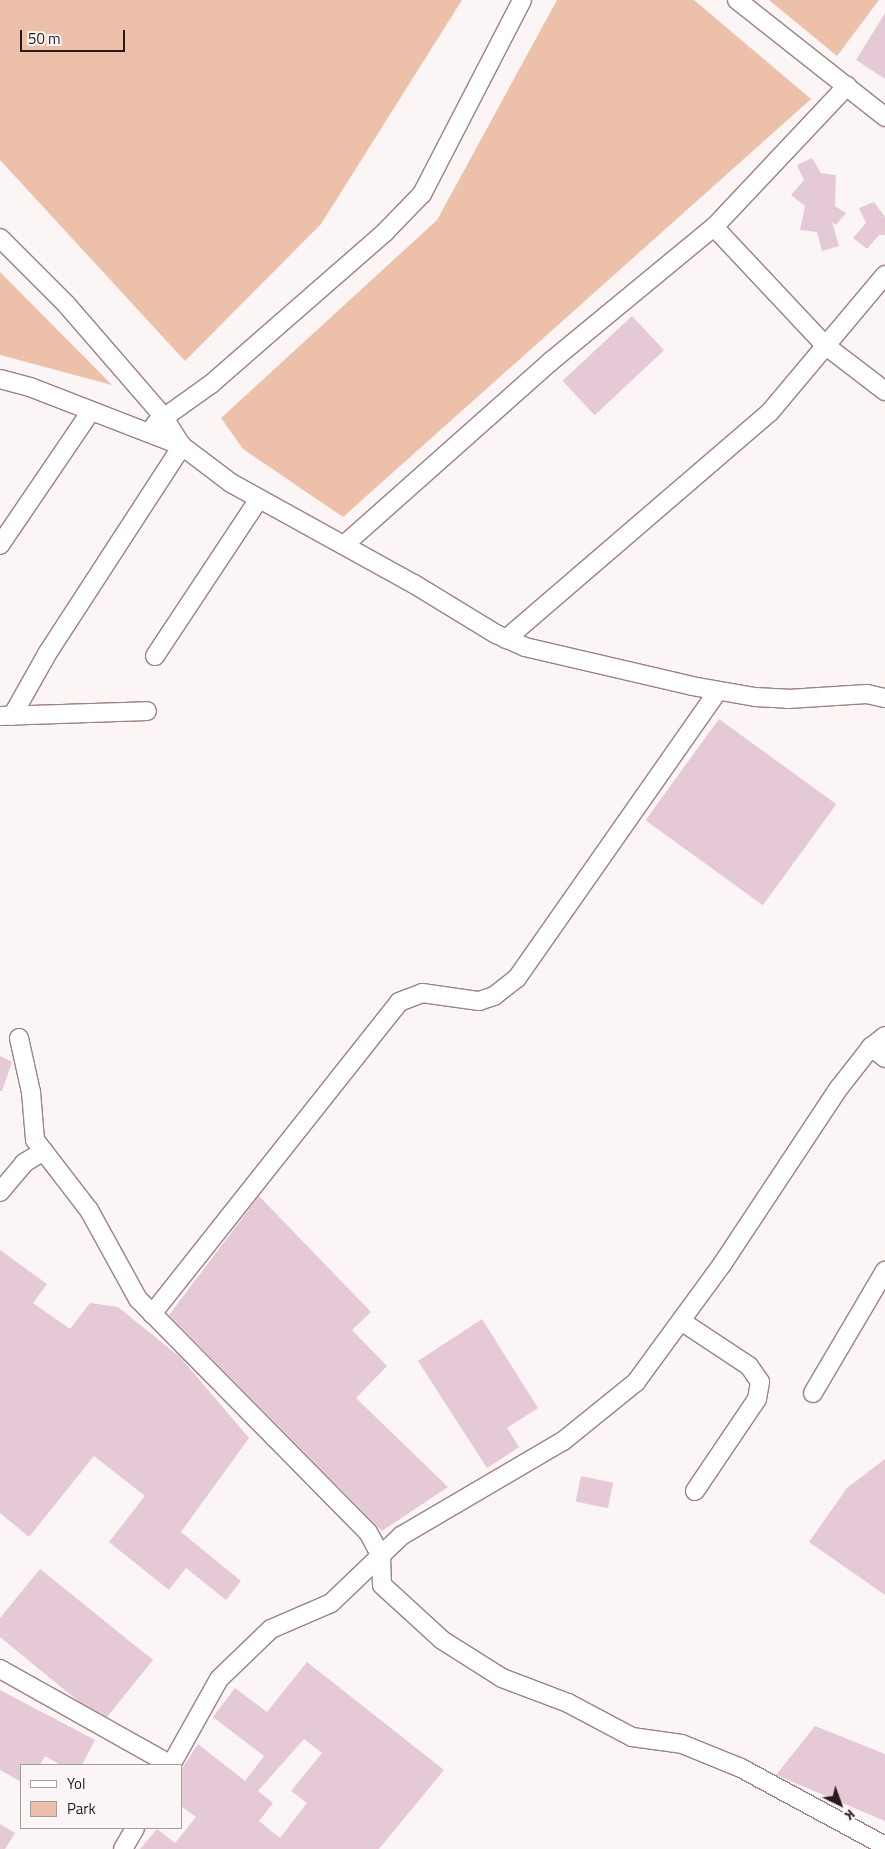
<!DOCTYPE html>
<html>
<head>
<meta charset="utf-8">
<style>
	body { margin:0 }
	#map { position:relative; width:885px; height:1849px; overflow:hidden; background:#fbf5f5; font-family:"Titillium Web",sans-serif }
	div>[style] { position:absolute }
	.green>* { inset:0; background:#edc1a9 }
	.building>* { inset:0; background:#e5c9d7; transform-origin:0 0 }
	.roads { filter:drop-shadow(1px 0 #9d8185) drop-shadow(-1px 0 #9d8185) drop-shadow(0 1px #9d8185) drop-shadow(0 -1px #9d8185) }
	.minor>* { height:18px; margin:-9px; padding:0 9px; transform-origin:9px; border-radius:9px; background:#fff }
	span { translate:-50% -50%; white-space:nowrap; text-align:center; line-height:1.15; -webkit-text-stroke:5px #fbf5f5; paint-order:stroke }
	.legend { position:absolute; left:20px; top:1764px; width:162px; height:65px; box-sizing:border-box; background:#fbf5f5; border:1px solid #a69e9e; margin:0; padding:6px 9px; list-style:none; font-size:15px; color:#261b1c }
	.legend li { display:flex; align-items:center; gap:10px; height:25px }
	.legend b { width:25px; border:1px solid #a69e9e }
	.north { position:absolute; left:815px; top:1779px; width:50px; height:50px; -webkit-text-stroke:4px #fbf5f5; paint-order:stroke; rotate:138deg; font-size:14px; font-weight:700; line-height:20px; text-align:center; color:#261b1c }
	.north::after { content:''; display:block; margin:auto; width:18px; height:22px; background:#261b1c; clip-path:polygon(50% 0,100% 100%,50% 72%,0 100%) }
	.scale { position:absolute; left:20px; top:30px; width:105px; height:22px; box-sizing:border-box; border:2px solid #261b1c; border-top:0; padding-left:6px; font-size:15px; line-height:18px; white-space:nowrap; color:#261b1c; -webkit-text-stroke:4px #fbf5f5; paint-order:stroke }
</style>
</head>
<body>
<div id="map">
	<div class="green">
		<div style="clip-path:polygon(0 0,462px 0,321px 224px,185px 361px,0 160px)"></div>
		<div style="clip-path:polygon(557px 0,694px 0,811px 99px,343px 517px,243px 449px,221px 418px,437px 220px)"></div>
		<div style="clip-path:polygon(769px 0,879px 0,837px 56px)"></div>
		<div style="clip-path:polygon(0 272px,112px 385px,0 355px)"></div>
	</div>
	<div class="building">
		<div style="clip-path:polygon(885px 13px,885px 79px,856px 60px)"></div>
		<div style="clip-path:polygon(812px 158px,821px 173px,836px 175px,835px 206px,846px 213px,836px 225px,832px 222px,839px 246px,822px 251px,817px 232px,800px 230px,805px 206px,791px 195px,804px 180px,797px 165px)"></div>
		<div style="clip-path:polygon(874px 202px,885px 217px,885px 235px,879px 235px,867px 249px,853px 238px,866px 223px,859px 208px)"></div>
		<div style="left:632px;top:316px;width:47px;height:95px;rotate:47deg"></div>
		<div style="left:719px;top:719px;width:145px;height:125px;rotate:36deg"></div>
		<div style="clip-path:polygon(0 1056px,12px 1062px,2px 1091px,0 1091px)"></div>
		<div style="clip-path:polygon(259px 1196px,371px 1312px,352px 1330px,387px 1366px,356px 1398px,448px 1487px,382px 1531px,169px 1315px)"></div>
		<div style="clip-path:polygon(0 1250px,47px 1284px,33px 1303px,70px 1329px,90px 1303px,118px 1307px,180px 1357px,249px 1438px,181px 1532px,241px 1581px,226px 1600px,186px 1568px,169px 1590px,109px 1542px,145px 1496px,94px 1456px,29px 1537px,0 1513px)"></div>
		<div style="clip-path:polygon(482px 1319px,538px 1408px,507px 1428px,519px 1447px,487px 1468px,418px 1361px)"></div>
		<div style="clip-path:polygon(885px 1459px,885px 1595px,809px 1542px,847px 1488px)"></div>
		<div style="left:581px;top:1476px;width:33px;height:26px;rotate:12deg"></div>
		<div style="clip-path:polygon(40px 1569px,153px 1660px,107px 1717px,78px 1701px,0 1637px,0 1618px)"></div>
		<div style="clip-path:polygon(evenodd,307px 1662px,444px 1770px,379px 1849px,140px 1849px,157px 1829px,175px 1843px,196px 1817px,181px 1806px,181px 1770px,198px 1744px,245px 1781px,264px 1756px,213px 1717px,235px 1688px,267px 1712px,307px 1662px,304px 1739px,322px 1753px,291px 1791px,307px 1803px,280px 1838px,259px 1821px,273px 1803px,258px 1791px,304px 1739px)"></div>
		<div style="clip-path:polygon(0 1690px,95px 1740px,82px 1765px,61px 1765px,45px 1756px,40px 1765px,21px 1765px,21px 1782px,0 1770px)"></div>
		<div style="clip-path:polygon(815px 1726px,885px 1754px,885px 1821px,776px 1775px)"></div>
		<div style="clip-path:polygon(0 1824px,15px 1833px,5px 1849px,0 1849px)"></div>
	</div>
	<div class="roads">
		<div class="minor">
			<div style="left:737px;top:0;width:189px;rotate:38.3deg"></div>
			<div style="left:714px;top:227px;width:162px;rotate:46.8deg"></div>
			<div style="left:825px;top:345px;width:76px;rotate:37.5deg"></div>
			<div style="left:0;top:238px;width:93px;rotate:45deg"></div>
			<div style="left:66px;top:304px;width:148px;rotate:49.1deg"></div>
			<div style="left:163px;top:416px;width:36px;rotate:58deg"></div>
			<div style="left:182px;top:446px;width:248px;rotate:123deg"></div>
			<div style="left:47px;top:654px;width:71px;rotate:119.4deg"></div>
			<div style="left:0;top:379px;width:31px;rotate:15deg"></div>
			<div style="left:30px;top:387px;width:163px;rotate:21.2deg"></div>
			<div style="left:182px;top:446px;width:61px;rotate:37.1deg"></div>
			<div style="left:231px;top:483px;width:209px;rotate:28.9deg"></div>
			<div style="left:414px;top:584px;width:96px;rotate:31.4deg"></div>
			<div style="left:496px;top:634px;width:32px;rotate:24deg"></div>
			<div style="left:525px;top:647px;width:171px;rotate:13.1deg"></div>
			<div style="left:692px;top:686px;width:64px;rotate:9.9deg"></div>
			<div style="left:755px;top:697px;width:33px;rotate:3deg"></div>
			<div style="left:788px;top:699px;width:79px;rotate:-3.6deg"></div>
			<div style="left:867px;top:694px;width:18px;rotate:13deg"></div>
			<div style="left:155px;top:424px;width:69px;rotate:-35.5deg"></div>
			<div style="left:211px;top:384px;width:231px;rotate:-41.1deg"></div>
			<div style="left:385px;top:232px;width:53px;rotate:-45.8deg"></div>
			<div style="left:422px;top:194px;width:218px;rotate:-62.7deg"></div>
			<div style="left:0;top:545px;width:162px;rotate:-55.8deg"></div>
			<div style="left:344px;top:545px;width:276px;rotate:-41.6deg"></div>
			<div style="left:550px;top:362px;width:212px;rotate:-39.5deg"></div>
			<div style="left:714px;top:227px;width:194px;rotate:-46.7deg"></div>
			<div style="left:506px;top:639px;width:348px;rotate:-40.7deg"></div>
			<div style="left:770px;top:412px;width:179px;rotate:-50deg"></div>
			<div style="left:155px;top:656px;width:188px;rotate:-56.5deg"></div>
			<div style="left:0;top:716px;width:147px;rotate:-1.9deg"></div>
			<div style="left:19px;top:1038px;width:55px;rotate:77.5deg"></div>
			<div style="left:31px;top:1092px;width:48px;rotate:85.2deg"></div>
			<div style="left:35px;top:1140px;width:88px;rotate:52.4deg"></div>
			<div style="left:89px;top:1210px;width:102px;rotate:61.2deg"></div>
			<div style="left:138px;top:1299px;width:327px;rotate:45.4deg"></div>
			<div style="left:368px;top:1532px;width:27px;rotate:62deg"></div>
			<div style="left:381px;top:1556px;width:29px;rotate:88deg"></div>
			<div style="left:382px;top:1585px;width:81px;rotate:42.5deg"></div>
			<div style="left:442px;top:1640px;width:71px;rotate:32.3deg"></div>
			<div style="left:502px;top:1678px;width:71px;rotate:20.7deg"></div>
			<div style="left:568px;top:1703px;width:72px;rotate:28deg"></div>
			<div style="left:632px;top:1737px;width:50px;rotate:8deg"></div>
			<div style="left:682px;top:1744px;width:64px;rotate:22.1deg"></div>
			<div style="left:741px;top:1768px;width:164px;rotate:28.4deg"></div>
			<div style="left:871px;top:1047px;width:18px;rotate:38deg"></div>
			<div style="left:0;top:1192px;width:38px;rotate:-50deg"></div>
			<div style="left:24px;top:1163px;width:23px;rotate:-31deg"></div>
			<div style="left:152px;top:1314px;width:398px;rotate:-51.6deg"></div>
			<div style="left:399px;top:1002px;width:25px;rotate:-21deg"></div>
			<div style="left:422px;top:993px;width:58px;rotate:8deg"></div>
			<div style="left:479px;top:1001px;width:16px;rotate:-18deg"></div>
			<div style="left:494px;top:996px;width:29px;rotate:-38deg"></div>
			<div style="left:517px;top:978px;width:350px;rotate:-55deg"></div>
			<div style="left:681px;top:1321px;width:82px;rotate:33.5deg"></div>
			<div style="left:749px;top:1366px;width:19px;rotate:55deg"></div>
			<div style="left:760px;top:1382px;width:17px;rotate:100deg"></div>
			<div style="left:757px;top:1399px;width:111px;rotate:124deg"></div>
			<div style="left:813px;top:1393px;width:142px;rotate:-59.5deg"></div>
			<div style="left:0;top:1669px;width:196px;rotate:29.3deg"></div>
			<div style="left:171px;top:1765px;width:98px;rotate:-60.8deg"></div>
			<div style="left:219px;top:1679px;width:72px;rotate:-43.9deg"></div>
			<div style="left:271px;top:1629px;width:65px;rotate:-23.4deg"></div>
			<div style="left:331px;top:1603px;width:97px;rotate:-43.7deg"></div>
			<div style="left:401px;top:1536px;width:188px;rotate:-30.4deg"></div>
			<div style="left:563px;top:1441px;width:94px;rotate:-38.9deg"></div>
			<div style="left:636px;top:1382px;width:144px;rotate:-53.8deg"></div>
			<div style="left:721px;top:1266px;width:214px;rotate:-56.5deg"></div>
			<div style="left:839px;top:1088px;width:52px;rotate:-52deg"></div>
			<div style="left:871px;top:1047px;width:18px;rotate:-38deg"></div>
			<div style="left:123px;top:1849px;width:24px;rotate:-60deg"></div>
		</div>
	</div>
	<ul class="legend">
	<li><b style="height:6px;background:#fff"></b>Yol</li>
	<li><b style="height:14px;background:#edc1a9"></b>Park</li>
	</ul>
	<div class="north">K</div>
	<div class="scale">50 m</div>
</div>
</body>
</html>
